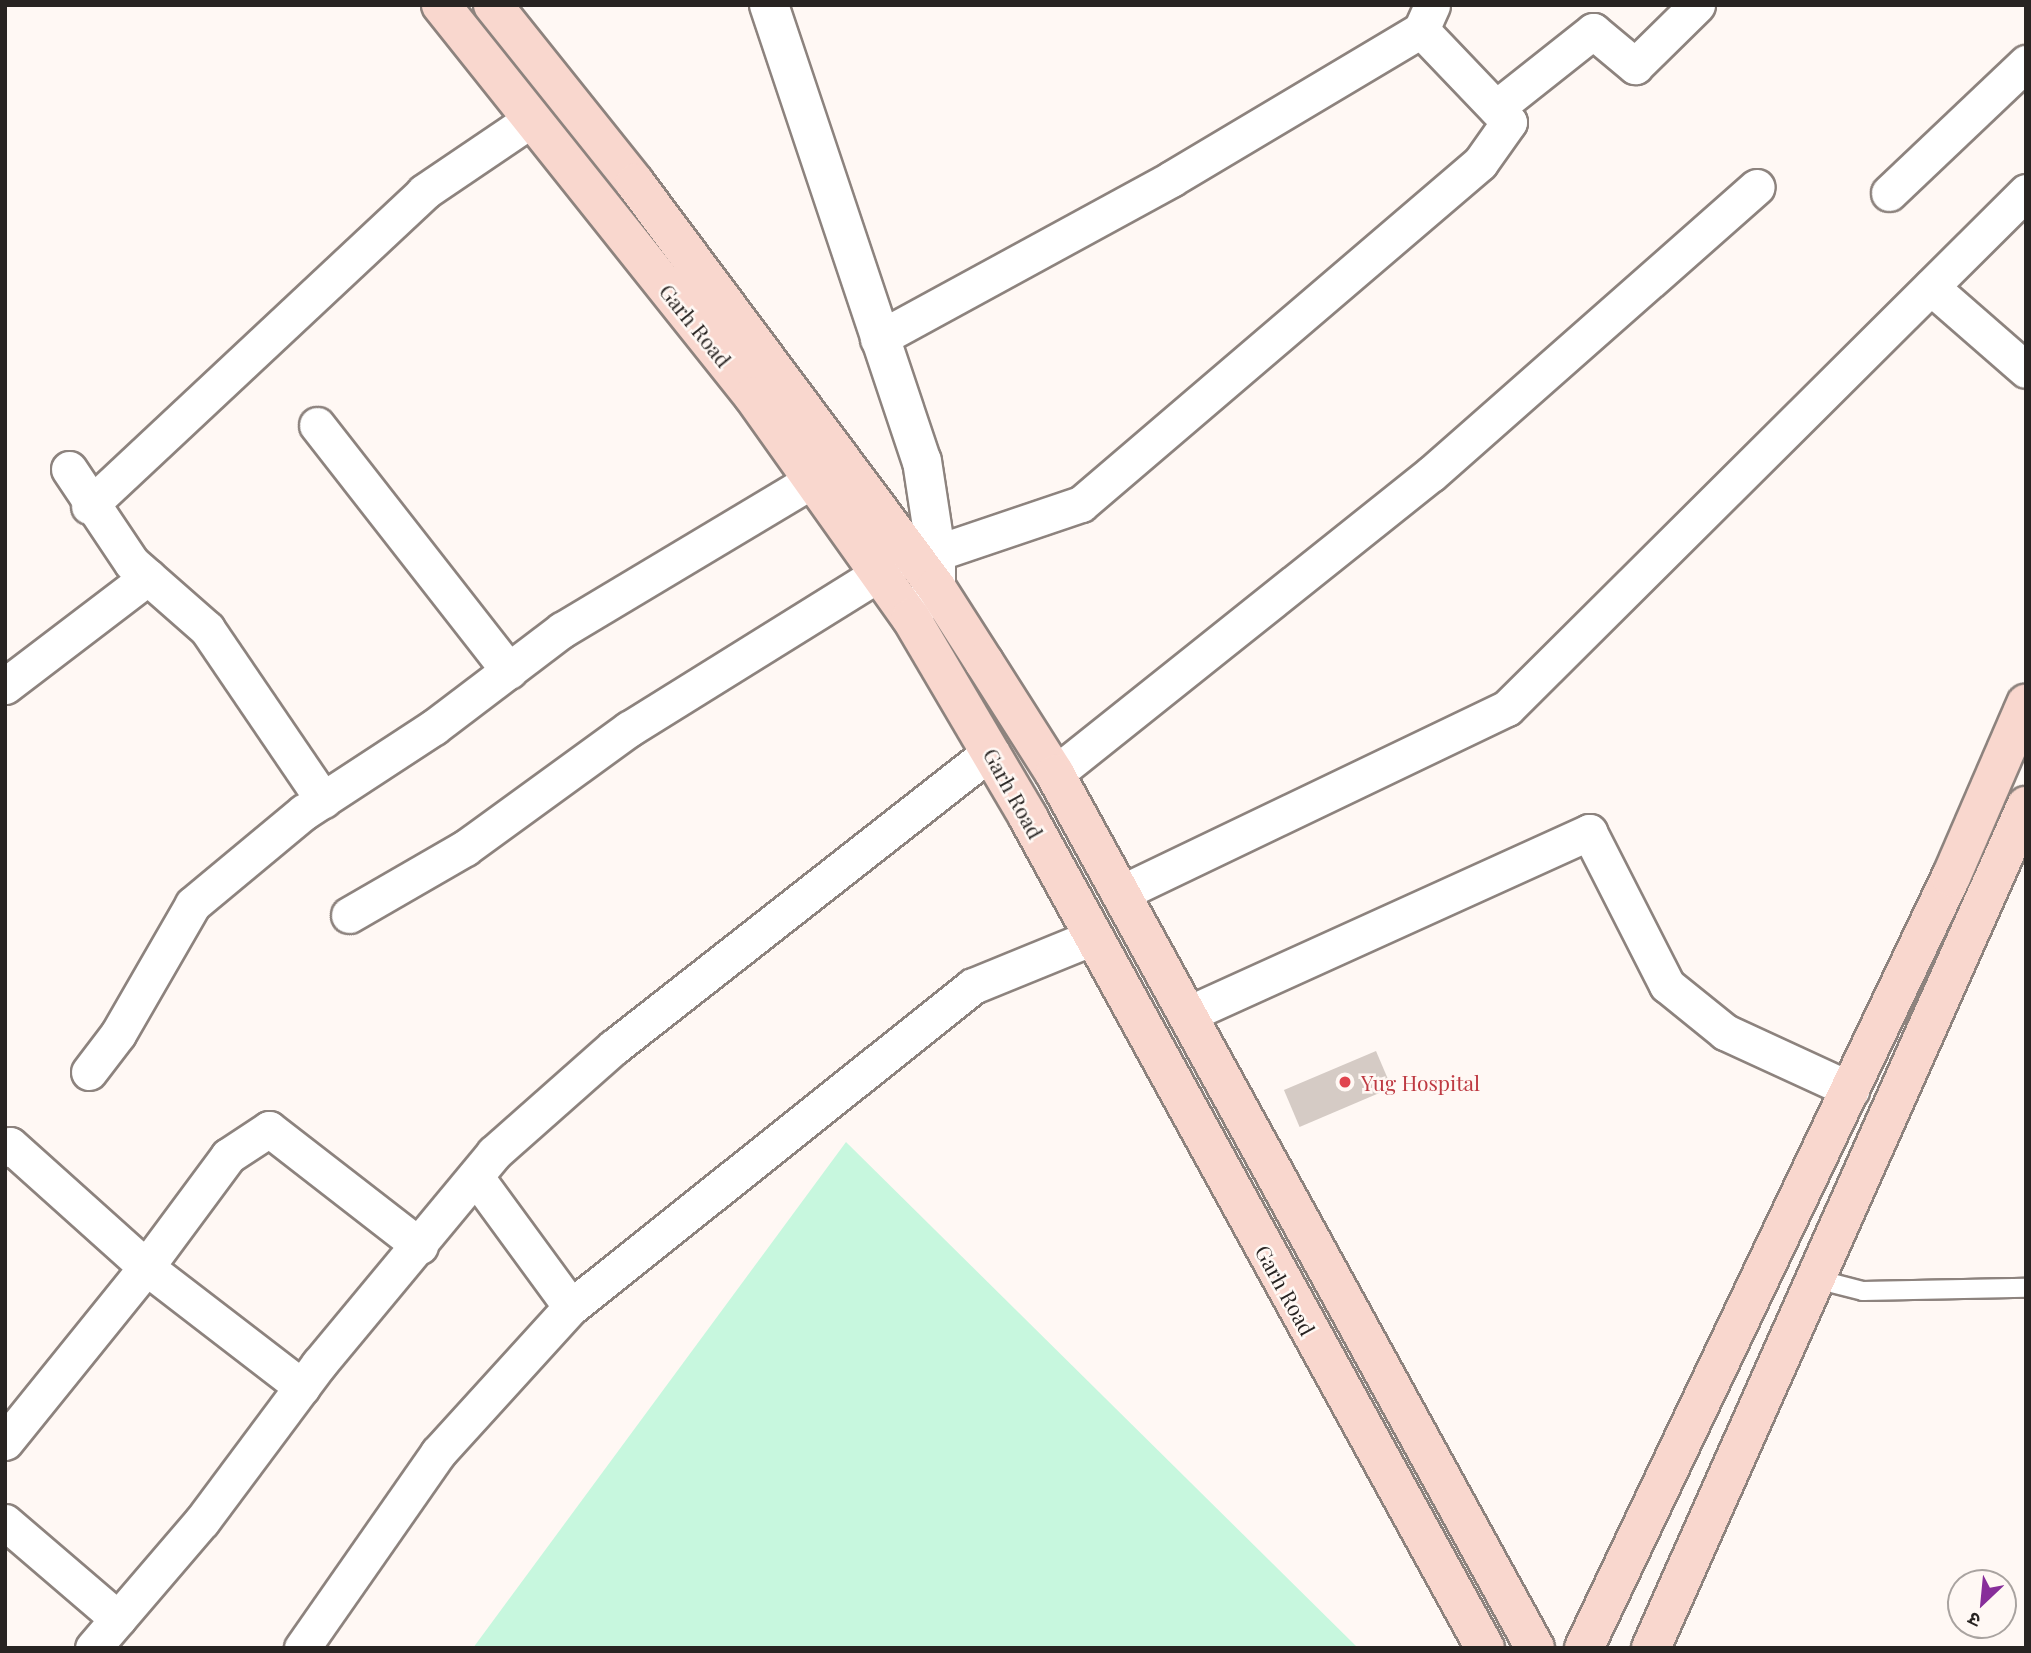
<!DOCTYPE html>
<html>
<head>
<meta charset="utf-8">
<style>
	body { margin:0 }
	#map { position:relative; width:2031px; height:1653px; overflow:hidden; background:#fff8f4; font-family:"Playfair Display","Noto Sans Devanagari",serif }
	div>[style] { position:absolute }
	.green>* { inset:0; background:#c7f7de }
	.building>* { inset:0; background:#d5cbc5; transform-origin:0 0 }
	.roads { filter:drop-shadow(2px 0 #8d837e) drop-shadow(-2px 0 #8d837e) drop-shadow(0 2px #8d837e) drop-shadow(0 -2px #8d837e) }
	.service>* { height:18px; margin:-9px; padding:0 9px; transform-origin:9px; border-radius:9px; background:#fff }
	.minor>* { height:35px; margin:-17.5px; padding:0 17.5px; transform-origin:17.5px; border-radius:17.5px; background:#fff }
	.tertiary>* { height:38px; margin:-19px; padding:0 19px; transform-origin:19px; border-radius:19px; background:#fff }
	.primary>* { height:38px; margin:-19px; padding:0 19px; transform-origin:19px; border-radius:19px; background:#f9d7ce }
	.dots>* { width:19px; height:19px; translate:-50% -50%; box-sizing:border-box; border:4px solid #fff8f4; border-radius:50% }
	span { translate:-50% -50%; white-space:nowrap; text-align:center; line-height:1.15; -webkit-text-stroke:5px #fff8f4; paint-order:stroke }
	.street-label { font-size:21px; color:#282422 }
	.health-label { font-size:21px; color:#be3a42 }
	.left { translate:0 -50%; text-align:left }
	.frame { position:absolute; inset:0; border:7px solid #282422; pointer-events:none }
	.north { position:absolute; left:1947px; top:1569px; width:70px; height:70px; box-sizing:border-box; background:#fff8f4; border:2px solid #a9a3a0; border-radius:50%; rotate:206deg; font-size:19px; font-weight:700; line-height:28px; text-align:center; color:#282422 }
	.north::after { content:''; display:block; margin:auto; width:24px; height:32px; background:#872e9a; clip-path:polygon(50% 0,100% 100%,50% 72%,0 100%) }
</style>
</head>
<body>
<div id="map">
	<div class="green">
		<div style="clip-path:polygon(846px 1142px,1358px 1648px,473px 1648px)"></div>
	</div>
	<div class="building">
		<div style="left:1376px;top:1051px;width:40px;height:100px;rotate:67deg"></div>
	</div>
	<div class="roads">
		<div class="service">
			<div style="left:1816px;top:1279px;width:49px;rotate:14.3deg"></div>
			<div style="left:1863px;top:1291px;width:163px;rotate:-1.1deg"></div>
		</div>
		<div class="minor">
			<div style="left:1496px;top:108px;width:124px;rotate:-38.4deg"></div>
			<div style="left:1593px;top:31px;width:55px;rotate:39.8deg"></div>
			<div style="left:1635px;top:66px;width:87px;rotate:-44.5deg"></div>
			<div style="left:1889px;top:193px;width:189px;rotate:-43.5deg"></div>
			<div style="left:1931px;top:287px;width:126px;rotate:41.1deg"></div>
			<div style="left:878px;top:339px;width:334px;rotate:-28.6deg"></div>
			<div style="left:1171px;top:179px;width:291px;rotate:-30.8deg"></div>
			<div style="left:1421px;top:30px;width:27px;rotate:-66deg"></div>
			<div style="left:317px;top:425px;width:312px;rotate:52deg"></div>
			<div style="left:69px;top:469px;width:113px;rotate:56.2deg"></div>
			<div style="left:132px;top:563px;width:100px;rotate:41.3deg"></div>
			<div style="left:207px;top:629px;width:207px;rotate:55.8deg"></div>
			<div style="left:89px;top:506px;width:459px;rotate:-43.1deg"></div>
			<div style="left:424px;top:192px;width:130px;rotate:-34.1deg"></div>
			<div style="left:936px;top:553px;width:153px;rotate:-18.7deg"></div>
			<div style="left:1081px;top:504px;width:525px;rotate:-40.52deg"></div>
			<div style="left:1480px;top:163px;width:50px;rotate:-54.7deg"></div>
			<div style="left:1509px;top:122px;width:127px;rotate:-133.7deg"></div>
			<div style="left:5px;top:686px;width:180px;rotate:-37.3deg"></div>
			<div style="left:1055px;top:774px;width:481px;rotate:-38.6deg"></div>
			<div style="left:1431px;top:474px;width:434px;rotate:-41.4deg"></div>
			<div style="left:1121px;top:893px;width:428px;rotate:-25.6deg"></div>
			<div style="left:1507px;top:708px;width:732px;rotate:-44.83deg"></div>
			<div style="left:349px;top:915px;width:134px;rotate:-30deg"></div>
			<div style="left:465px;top:848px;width:203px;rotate:-36deg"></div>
			<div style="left:629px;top:729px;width:322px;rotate:-31.9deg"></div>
			<div style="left:1186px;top:1015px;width:443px;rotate:-24.4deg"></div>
			<div style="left:1589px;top:832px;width:172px;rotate:63deg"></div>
			<div style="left:1667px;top:985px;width:75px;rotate:39deg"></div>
			<div style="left:1725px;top:1032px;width:139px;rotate:24.7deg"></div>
			<div style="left:89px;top:1072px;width:48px;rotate:-52.7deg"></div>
			<div style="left:118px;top:1034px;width:150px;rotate:-60deg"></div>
			<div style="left:193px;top:904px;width:144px;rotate:-39.7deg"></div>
			<div style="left:304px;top:812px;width:155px;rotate:-33.2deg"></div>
			<div style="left:434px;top:727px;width:161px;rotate:-37.2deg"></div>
			<div style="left:562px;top:630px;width:292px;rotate:-30.9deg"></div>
			<div style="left:5px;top:1149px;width:6px;rotate:-39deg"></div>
			<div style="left:10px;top:1145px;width:183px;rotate:41.9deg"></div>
			<div style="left:146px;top:1267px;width:138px;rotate:-53.5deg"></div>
			<div style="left:228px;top:1156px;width:49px;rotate:-33.4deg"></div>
			<div style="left:269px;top:1129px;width:191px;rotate:37.8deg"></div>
			<div style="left:571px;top:1307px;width:514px;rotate:-38.61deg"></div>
			<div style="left:973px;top:986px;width:130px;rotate:-22.2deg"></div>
			<div style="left:5px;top:1442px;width:225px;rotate:-51.1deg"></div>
			<div style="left:146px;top:1267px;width:197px;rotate:37.6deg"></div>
			<div style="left:5px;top:1522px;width:149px;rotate:40.6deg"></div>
			<div style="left:93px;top:1648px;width:167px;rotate:-49.4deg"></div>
			<div style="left:202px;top:1521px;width:196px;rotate:-53.3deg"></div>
			<div style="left:319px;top:1364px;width:274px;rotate:-50.3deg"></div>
			<div style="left:494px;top:1153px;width:160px;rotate:-41.5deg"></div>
			<div style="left:614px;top:1047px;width:479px;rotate:-38.1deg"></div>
			<div style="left:302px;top:1648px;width:238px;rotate:-55.1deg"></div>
			<div style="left:438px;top:1453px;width:197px;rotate:-47.7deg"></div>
			<div style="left:571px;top:1307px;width:162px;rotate:-126.2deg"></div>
		</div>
		<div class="tertiary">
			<div style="left:769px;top:5px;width:481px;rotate:71.5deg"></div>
			<div style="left:922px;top:461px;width:93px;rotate:81.3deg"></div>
			<div style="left:936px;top:553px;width:34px;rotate:90deg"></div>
			<div style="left:936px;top:587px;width:19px;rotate:129deg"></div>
		</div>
		<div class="primary">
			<div style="left:441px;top:5px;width:500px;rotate:51.41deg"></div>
			<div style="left:753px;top:396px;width:272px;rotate:54.6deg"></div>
			<div style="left:911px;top:618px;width:231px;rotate:59.5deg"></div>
			<div style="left:1028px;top:817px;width:948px;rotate:61.19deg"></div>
			<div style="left:493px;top:5px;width:228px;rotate:51.4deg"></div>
			<div style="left:635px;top:183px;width:504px;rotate:53.31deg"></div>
			<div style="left:936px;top:587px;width:89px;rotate:57.4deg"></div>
			<div style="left:984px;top:662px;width:133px;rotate:57.6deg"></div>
			<div style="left:1055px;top:774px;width:997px;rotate:61.22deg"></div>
			<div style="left:1584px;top:1648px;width:854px;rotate:-64.55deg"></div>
			<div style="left:1951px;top:877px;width:189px;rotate:-66.6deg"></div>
			<div style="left:1651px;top:1648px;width:922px;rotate:-65.99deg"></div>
		</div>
	</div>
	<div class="dots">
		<div style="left:1345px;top:1082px;background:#e0444e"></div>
	</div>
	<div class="street-label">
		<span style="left:696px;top:325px;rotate:51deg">Garh Road</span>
		<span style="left:1014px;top:793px;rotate:61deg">Garh Road</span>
		<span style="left:1286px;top:1290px;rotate:61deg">Garh Road</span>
	</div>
	<div class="health-label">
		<span class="left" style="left:1361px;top:1082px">Yug Hospital</span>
	</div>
	<div class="frame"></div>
	<div class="north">उ</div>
</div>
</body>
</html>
